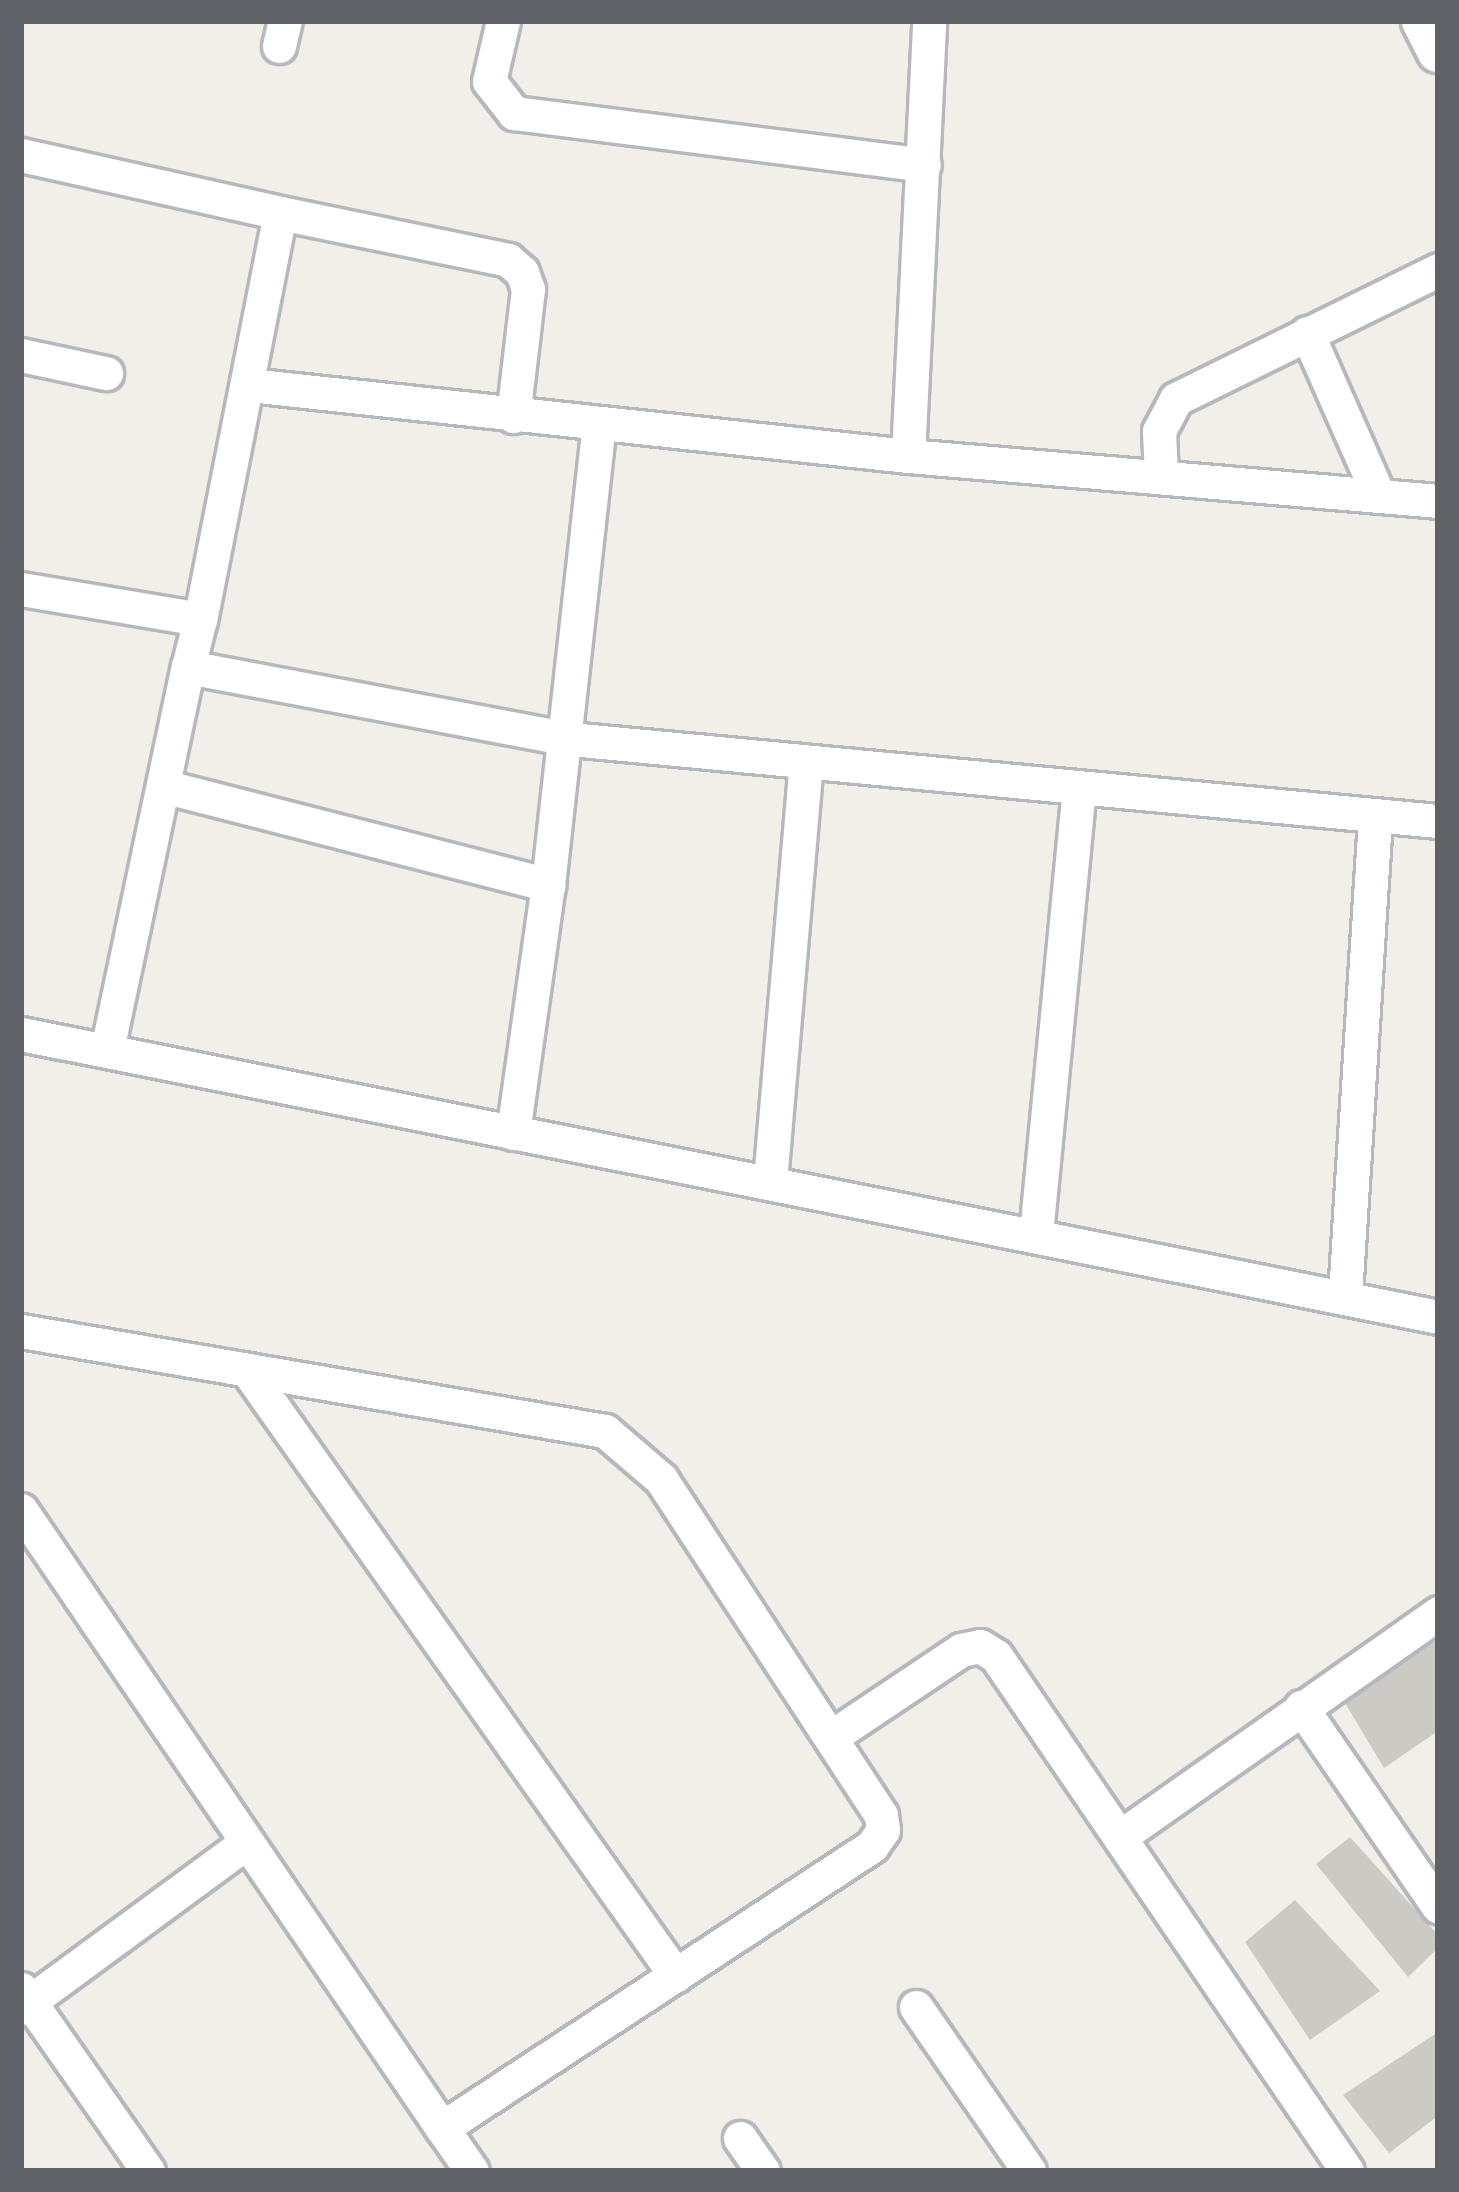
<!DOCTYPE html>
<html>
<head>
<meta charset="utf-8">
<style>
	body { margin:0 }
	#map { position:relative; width:1459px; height:2192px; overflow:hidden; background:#f1efe8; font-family:"Work Sans",sans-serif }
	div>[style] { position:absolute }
	.building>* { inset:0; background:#cccac5 }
	.roads { filter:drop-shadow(3px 0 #b5b8bc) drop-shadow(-3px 0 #b5b8bc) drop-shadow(0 3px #b5b8bc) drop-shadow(0 -3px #b5b8bc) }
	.minor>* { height:33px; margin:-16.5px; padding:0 16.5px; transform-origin:16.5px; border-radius:16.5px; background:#fff }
	.tertiary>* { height:42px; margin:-21px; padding:0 21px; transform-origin:21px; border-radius:21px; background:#fff }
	span { translate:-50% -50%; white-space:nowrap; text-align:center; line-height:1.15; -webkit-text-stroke:9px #fff; paint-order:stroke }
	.frame { position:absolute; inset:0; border:24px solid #5f6368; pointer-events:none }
</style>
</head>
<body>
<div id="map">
	<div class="building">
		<div style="clip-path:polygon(1438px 1640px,1438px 1731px,1384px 1768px,1342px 1698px)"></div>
		<div style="clip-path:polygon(1350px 1837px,1438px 1935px,1438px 1948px,1408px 1977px,1316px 1864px)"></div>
		<div style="clip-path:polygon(1295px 1900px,1380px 1991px,1310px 2040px,1245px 1942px)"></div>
		<div style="clip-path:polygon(1438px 2032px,1438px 2116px,1389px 2153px,1343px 2095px)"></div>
	</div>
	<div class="roads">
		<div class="minor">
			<div style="left:503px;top:21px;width:62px;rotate:103.1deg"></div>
			<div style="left:489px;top:81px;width:41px;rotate:52deg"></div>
			<div style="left:514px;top:113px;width:413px;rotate:7.2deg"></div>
			<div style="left:279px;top:46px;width:26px;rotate:-77deg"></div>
			<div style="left:21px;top:155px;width:265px;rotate:12.6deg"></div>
			<div style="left:280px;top:213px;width:414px;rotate:101.1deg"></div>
			<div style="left:280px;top:213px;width:233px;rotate:11.6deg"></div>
			<div style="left:508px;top:260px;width:18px;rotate:41deg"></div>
			<div style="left:522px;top:272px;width:18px;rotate:71deg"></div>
			<div style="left:528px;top:289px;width:128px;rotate:96.7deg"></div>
			<div style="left:1307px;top:333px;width:178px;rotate:66.2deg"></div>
			<div style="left:21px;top:355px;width:87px;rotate:12deg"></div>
			<div style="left:249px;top:385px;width:663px;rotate:6.15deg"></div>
			<div style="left:908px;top:456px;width:532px;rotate:4.85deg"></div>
			<div style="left:908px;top:456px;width:436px;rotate:-87.2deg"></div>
			<div style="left:1161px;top:475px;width:44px;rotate:-92.6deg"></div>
			<div style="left:1159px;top:431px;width:36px;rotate:-62deg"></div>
			<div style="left:1176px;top:399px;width:292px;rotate:-26.2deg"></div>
			<div style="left:21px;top:589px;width:181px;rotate:9.5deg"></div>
			<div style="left:200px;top:619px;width:49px;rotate:104deg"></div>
			<div style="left:188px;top:667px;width:389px;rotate:10.7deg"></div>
			<div style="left:570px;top:739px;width:872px;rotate:5.4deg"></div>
			<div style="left:163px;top:786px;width:398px;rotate:14.4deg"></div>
			<div style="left:548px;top:885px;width:462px;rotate:-83.7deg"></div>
			<div style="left:21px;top:1034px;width:1445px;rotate:11.29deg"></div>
			<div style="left:107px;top:1050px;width:391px;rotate:-78.1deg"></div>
			<div style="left:513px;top:1133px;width:250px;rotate:-82deg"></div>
			<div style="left:770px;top:1181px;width:419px;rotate:-85.1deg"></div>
			<div style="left:1036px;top:1234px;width:447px;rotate:-84.5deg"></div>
			<div style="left:1345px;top:1295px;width:481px;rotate:-86.4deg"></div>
			<div style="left:21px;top:1331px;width:592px;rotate:9.72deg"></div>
			<div style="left:605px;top:1431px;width:74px;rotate:40.6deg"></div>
			<div style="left:661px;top:1479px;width:402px;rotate:56.8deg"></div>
			<div style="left:881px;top:1815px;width:15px;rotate:82deg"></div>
			<div style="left:883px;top:1830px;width:19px;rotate:125deg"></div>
			<div style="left:872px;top:1846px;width:514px;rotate:146.74deg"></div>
			<div style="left:442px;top:2128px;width:52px;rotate:55.1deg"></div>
			<div style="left:247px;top:1370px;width:742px;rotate:54.7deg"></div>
			<div style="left:21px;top:1510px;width:748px;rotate:55.74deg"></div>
			<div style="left:1301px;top:1707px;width:242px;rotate:55.5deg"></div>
			<div style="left:831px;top:1737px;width:156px;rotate:-33.8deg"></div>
			<div style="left:961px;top:1650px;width:19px;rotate:-12deg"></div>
			<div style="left:980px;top:1646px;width:19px;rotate:32deg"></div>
			<div style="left:996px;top:1656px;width:623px;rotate:55.72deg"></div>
			<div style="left:1121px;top:1836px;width:388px;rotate:-35.1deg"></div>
			<div style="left:21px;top:1989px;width:222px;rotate:55.1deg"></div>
			<div style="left:916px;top:2007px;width:199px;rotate:55.4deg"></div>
			<div style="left:21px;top:2008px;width:280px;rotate:-36.3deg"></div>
			<div style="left:740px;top:2138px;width:40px;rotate:55.1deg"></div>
		</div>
		<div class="tertiary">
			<div style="left:1423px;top:21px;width:34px;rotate:63deg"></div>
		</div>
	</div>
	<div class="frame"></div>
</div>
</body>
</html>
